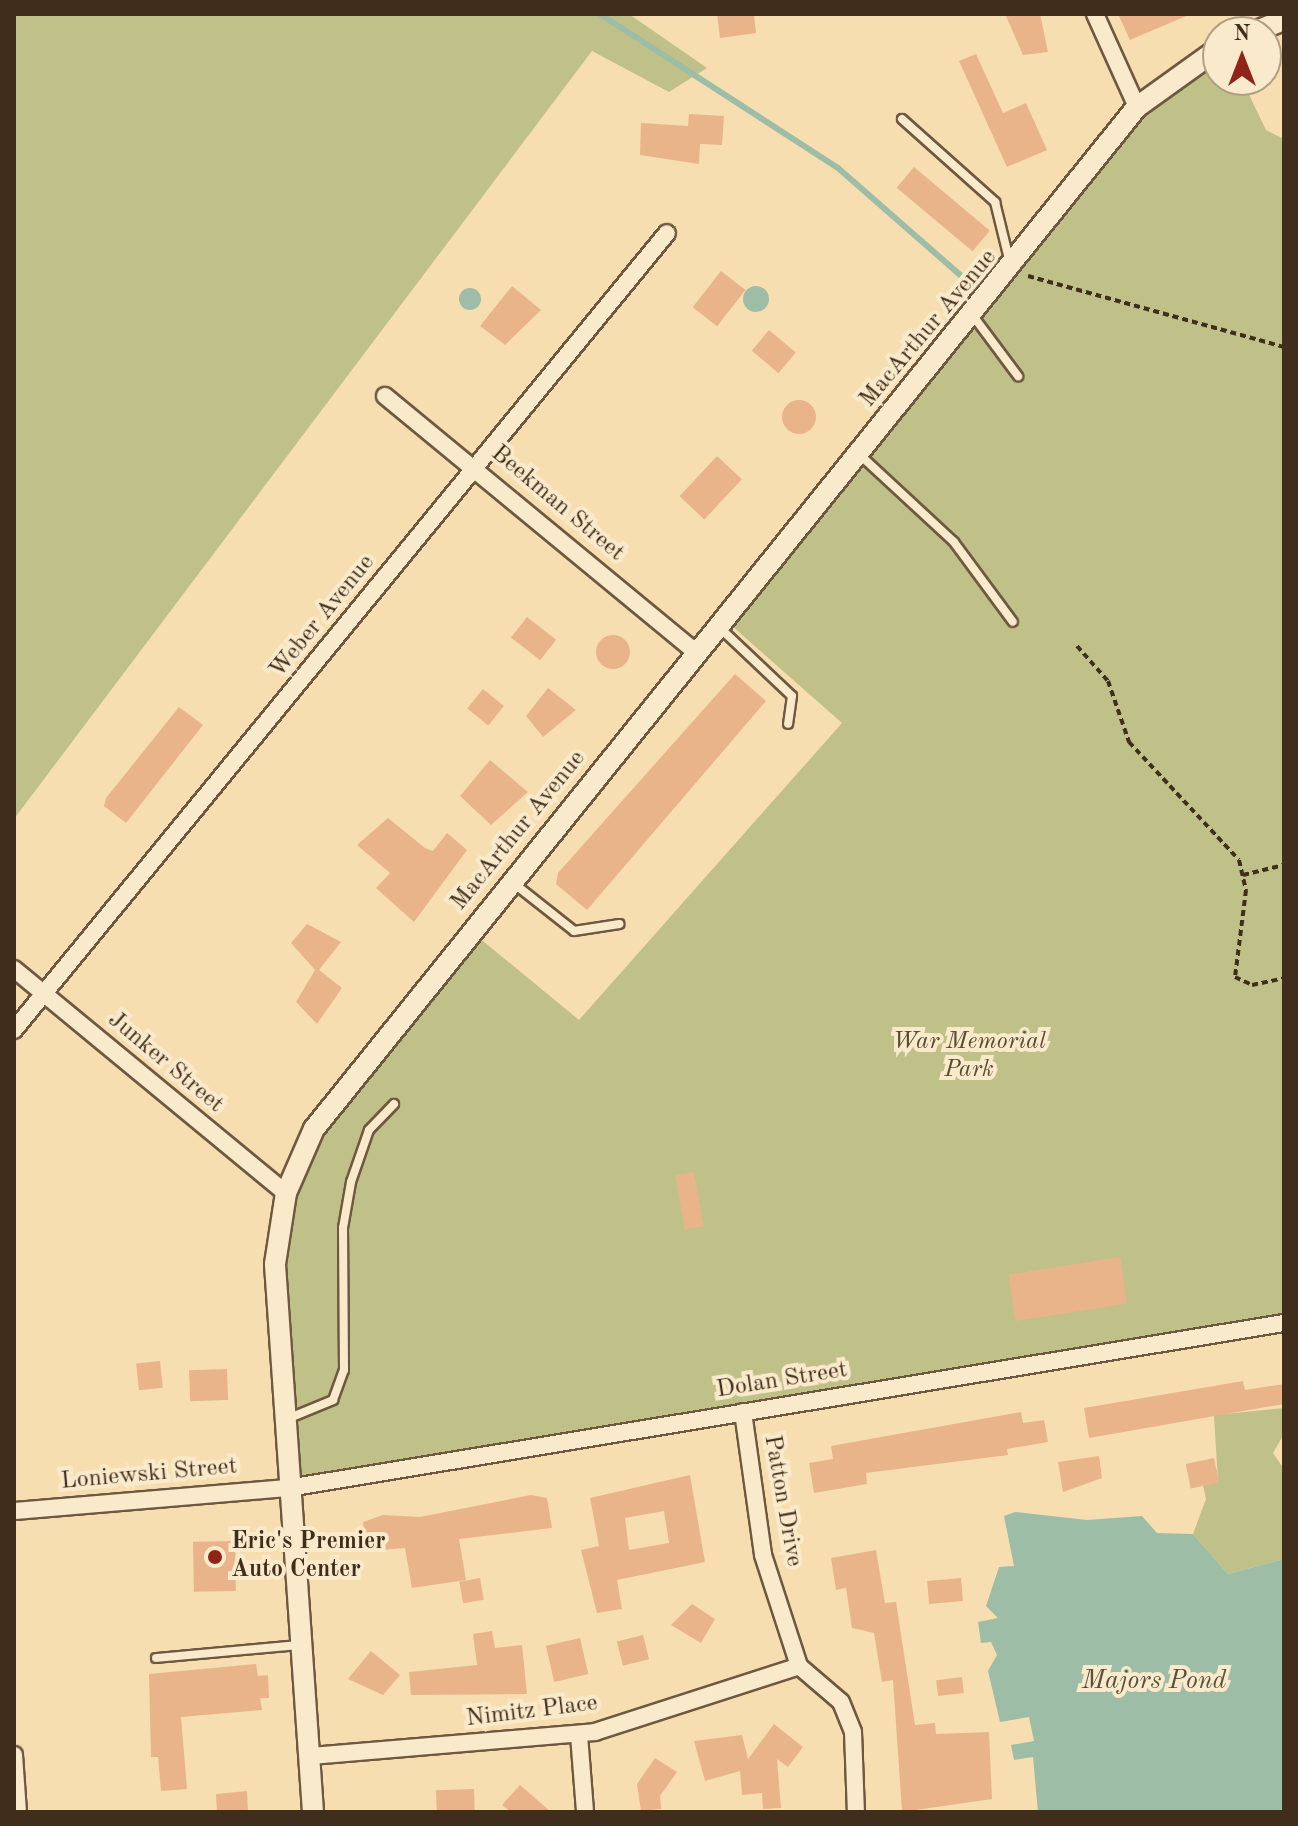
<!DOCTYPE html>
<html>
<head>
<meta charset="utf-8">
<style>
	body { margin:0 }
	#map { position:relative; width:1298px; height:1826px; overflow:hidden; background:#f7deb0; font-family:"Old Standard TT",serif }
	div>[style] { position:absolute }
	.green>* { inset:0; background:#c0c089 }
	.water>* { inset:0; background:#9ebda7 }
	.round { border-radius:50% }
	.stream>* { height:6px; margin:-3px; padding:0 3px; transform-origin:3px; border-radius:3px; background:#9ebda7 }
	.building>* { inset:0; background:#eab48a; transform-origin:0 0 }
	.path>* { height:4px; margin-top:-2px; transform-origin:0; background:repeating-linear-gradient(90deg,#412d1b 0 6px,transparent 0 10px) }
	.roads { filter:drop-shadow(2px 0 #6e5940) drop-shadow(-2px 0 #6e5940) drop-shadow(0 2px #6e5940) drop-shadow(0 -2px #6e5940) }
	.service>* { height:8px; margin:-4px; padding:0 4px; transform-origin:4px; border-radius:4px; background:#faeacc }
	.minor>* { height:16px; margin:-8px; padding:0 8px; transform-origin:8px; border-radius:8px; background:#faeacc }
	.tertiary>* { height:20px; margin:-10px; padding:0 10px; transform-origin:10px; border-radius:10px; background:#faeacc }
	.dots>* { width:22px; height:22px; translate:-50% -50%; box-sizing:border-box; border:4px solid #faeacc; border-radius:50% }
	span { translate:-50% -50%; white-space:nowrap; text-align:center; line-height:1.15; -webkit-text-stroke:8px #faeacc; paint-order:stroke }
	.street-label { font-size:24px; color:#412d1b }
	.park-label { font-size:24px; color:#5a4a31; font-style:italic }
	.poi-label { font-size:24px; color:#412d1b; font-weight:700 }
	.left { translate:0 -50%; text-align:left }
	.water-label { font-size:26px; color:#58513e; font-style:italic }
	.frame { position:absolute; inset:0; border:16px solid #412d1b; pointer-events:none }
	.north { position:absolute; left:1202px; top:16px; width:80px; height:80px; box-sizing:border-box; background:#faeacc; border:2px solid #b09e85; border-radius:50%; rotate:0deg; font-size:22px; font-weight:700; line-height:32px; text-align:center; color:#412d1b }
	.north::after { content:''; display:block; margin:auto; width:28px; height:36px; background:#8f2418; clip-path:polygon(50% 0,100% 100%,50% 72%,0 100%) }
</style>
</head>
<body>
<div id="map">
	<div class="green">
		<div style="clip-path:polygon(14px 14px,629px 14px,707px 68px,669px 92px,592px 51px,14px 819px)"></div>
		<div style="clip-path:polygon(1218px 49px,1218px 80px,1242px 80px,1266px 130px,1284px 139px,1284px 1323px,288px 1488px,275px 1264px,314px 1129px,472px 932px,579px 1020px,842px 723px,723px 618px,1137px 107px)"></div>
		<div style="clip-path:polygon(1284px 1408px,1284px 1434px,1273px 1453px,1284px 1469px,1284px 1559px,1228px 1574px,1193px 1534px,1206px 1499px,1203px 1485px,1218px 1482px,1214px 1415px)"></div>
	</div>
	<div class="water">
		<div class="round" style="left:743px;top:286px;width:26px;height:26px"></div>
		<div class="round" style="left:459px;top:288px;width:22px;height:22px"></div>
		<div style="clip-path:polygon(1015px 1512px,1087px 1520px,1142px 1516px,1157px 1533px,1193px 1534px,1228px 1574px,1284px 1559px,1284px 1812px,1038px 1812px,1033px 1757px,1014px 1760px,1011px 1745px,1034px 1741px,1029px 1717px,1000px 1722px,988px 1671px,997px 1655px,991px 1642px,981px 1643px,978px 1622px,998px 1618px,986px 1606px,999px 1567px,1014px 1566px,1004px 1516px)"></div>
	</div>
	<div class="stream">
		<div style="left:600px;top:14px;width:283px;rotate:32.9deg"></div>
		<div style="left:838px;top:168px;width:193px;rotate:41.2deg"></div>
	</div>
	<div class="building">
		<div style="clip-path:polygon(717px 14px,754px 14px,756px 33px,720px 38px)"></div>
		<div style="clip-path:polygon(1005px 14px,1040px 14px,1048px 52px,1023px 55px)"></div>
		<div style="clip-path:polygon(1118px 14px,1191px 14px,1130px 40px)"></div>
		<div style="clip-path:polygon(976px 54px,1003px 113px,1026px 103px,1047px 150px,1007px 167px,959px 61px)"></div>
		<div style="clip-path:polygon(689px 114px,724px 116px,722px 145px,700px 144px,699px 164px,640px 155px,641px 123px,688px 126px)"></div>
		<div style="left:914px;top:167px;width:99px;height:27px;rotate:40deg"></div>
		<div style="left:721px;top:271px;width:31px;height:46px;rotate:38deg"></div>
		<div style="clip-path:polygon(512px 286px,541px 310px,505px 345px,480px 326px)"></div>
		<div style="left:769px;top:330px;width:35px;height:27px;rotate:40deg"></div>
		<div class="round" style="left:782px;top:400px;width:34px;height:34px"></div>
		<div style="left:717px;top:456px;width:34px;height:55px;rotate:43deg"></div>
		<div style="left:527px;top:617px;width:37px;height:26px;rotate:38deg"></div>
		<div class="round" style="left:596px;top:635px;width:34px;height:34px"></div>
		<div style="clip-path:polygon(735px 674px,766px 701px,587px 910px,556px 884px,558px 873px)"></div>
		<div style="clip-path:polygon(548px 688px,576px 710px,543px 737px,526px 716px)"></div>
		<div style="left:483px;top:689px;width:27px;height:25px;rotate:39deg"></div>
		<div style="clip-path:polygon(179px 707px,203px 725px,126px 823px,104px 806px,106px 798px)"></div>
		<div style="clip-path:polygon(490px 760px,528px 792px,491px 825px,460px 796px)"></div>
		<div style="clip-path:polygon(388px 818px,425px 848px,433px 851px,447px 833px,467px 850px,414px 922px,376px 888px,390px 873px,357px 845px)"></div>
		<div style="clip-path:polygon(307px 924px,341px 942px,319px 970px,342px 988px,317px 1024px,296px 1002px,315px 970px,291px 943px)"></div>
		<div style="left:694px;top:1172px;width:55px;height:19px;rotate:80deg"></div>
		<div style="left:1120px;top:1257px;width:47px;height:113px;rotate:81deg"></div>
		<div style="left:160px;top:1361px;width:27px;height:24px;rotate:84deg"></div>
		<div style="left:227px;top:1369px;width:31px;height:38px;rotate:88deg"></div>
		<div style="clip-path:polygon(1243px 1381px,1245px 1390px,1284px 1384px,1284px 1404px,1089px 1438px,1084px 1408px)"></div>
		<div style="clip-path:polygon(1021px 1412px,1023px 1423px,1044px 1420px,1048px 1442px,1007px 1449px,1008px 1455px,866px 1473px,867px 1484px,814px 1493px,809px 1463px,833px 1459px,831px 1446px)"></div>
		<div style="clip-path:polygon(1099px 1456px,1102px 1478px,1063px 1492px,1058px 1462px)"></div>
		<div style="left:1214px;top:1458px;width:25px;height:29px;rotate:78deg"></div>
		<div style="clip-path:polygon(evenodd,690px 1475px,705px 1562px,617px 1580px,622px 1609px,597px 1613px,581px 1550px,599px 1546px,590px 1498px,690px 1475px,664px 1511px,669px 1543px,629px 1550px,625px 1518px,664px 1511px)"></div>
		<div style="clip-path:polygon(531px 1495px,547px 1498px,552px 1528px,459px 1539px,466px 1580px,412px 1588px,405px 1548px,367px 1551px,363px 1522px,383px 1515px,420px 1517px)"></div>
		<div style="left:235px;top:1541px;width:50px;height:42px;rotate:89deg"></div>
		<div style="clip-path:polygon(876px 1550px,885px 1603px,896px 1602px,915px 1725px,935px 1723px,936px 1734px,989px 1732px,992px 1799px,902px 1812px,893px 1680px,882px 1682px,874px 1633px,852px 1628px,846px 1588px,836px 1590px,831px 1558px)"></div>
		<div style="left:480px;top:1578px;width:22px;height:21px;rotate:80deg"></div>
		<div style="left:961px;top:1578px;width:23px;height:34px;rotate:85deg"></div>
		<div style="clip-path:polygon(692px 1604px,715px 1619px,701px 1643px,671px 1625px)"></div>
		<div style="clip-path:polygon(492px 1631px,495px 1648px,522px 1645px,527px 1694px,411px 1695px,409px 1672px,477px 1665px,473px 1634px)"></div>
		<div style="left:643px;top:1635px;width:25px;height:27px;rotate:76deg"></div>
		<div style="left:580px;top:1638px;width:37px;height:35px;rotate:77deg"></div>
		<div style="clip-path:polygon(371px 1651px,400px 1675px,383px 1695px,348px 1679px)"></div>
		<div style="clip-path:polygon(256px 1664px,258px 1676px,268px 1675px,269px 1698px,260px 1698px,262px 1710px,181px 1717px,187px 1789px,161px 1791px,158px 1757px,151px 1757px,149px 1674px)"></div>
		<div style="left:962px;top:1677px;width:16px;height:26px;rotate:83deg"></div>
		<div style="clip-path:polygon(774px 1724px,803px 1747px,788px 1767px,777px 1759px,781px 1808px,763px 1809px,762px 1793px,742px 1795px,740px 1771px,705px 1781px,694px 1741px,742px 1735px,748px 1759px)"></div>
		<div style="clip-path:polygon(655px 1758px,677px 1772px,660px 1796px,661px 1809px,641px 1811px,637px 1784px)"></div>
		<div style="clip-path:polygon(520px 1785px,551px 1812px,511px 1812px,502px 1805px)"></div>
		<div style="left:474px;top:1789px;width:23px;height:38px;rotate:88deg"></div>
		<div style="clip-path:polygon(247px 1791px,248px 1812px,217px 1812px,216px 1794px)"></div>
	</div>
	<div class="path">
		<div style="left:1028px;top:276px;width:266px;rotate:15.5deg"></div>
		<div style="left:1077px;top:646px;width:47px;rotate:48.5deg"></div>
		<div style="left:1108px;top:681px;width:65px;rotate:71deg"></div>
		<div style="left:1129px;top:742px;width:161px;rotate:47deg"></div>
		<div style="left:1239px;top:860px;width:31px;rotate:77deg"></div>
		<div style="left:1246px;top:890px;width:88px;rotate:97.2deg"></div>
		<div style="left:1235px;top:977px;width:19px;rotate:25deg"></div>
		<div style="left:1252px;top:985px;width:33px;rotate:-12deg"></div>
		<div style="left:1243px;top:875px;width:42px;rotate:-13.7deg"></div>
	</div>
	<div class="roads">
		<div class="service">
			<div style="left:902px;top:119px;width:125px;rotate:41.7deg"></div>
			<div style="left:995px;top:202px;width:63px;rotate:76.2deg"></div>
			<div style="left:974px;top:317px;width:74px;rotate:53.3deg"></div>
			<div style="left:860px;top:455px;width:128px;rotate:42.8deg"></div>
			<div style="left:954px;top:542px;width:99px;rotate:53.6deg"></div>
			<div style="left:720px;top:628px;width:99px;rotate:43.4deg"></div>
			<div style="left:792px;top:696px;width:28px;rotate:98deg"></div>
			<div style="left:512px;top:882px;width:79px;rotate:38.3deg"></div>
			<div style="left:574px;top:931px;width:46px;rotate:-8.8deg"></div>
			<div style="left:287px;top:1419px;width:50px;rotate:-22.4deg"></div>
			<div style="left:333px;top:1400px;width:32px;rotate:-70deg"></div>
			<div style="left:344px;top:1370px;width:142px;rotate:-90.4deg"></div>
			<div style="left:343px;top:1228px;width:47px;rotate:-80.1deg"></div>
			<div style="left:351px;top:1182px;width:55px;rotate:-70.9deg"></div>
			<div style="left:369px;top:1130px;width:36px;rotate:-46deg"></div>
			<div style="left:156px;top:1658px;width:145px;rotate:-5.2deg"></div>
		</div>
		<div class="minor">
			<div style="left:1095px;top:14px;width:102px;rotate:65.7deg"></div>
			<div style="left:385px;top:396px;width:403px;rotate:39.5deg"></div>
			<div style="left:14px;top:969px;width:352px;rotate:39.5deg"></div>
			<div style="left:14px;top:1030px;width:1030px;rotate:-50.67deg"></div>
			<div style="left:743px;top:1412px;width:144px;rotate:82deg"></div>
			<div style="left:763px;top:1555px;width:117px;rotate:72deg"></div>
			<div style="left:799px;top:1666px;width:55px;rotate:40.6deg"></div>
			<div style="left:841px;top:1702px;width:32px;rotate:68deg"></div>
			<div style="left:853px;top:1732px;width:80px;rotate:87.9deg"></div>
			<div style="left:14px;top:1511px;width:275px;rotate:-4.8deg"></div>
			<div style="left:288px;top:1488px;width:1010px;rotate:-9.41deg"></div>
			<div style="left:579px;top:1735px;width:77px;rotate:85.5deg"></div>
			<div style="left:14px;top:1755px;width:57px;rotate:86deg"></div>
			<div style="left:310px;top:1756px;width:286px;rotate:-4.8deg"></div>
			<div style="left:595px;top:1732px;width:214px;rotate:-17.9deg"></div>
		</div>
		<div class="tertiary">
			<div style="left:1254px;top:32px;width:32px;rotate:-22deg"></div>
			<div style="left:313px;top:1812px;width:549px;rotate:-93.97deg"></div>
			<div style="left:275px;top:1264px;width:72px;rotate:-81.2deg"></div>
			<div style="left:286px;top:1193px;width:70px;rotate:-66.4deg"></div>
			<div style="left:314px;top:1129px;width:1312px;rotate:-51.16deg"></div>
			<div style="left:1137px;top:107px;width:100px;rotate:-35.6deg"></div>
		</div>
	</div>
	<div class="dots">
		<div style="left:215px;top:1557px;background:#8f2418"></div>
	</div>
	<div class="street-label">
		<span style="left:929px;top:329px;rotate:-50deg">MacArthur Avenue</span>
		<span style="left:557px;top:504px;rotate:40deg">Beekman Street</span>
		<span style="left:323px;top:617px;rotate:-51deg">Weber Avenue</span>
		<span style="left:519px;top:831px;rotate:-51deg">MacArthur Avenue</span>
		<span style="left:165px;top:1063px;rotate:40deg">Junker Street</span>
		<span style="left:782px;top:1381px;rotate:-9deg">Dolan Street</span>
		<span style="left:149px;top:1475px;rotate:-5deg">Loniewski Street</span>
		<span style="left:782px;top:1501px;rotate:80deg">Patton Drive</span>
		<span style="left:532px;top:1712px;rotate:-7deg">Nimitz Place</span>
	</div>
	<div class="park-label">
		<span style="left:969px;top:1057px">War Memorial<br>Park</span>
	</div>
	<div class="poi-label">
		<span class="left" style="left:231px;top:1557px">Eric's Premier<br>Auto Center</span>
	</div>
	<div class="water-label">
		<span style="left:1154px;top:1682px">Majors Pond</span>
	</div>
	<div class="frame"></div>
	<div class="north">N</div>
</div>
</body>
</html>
